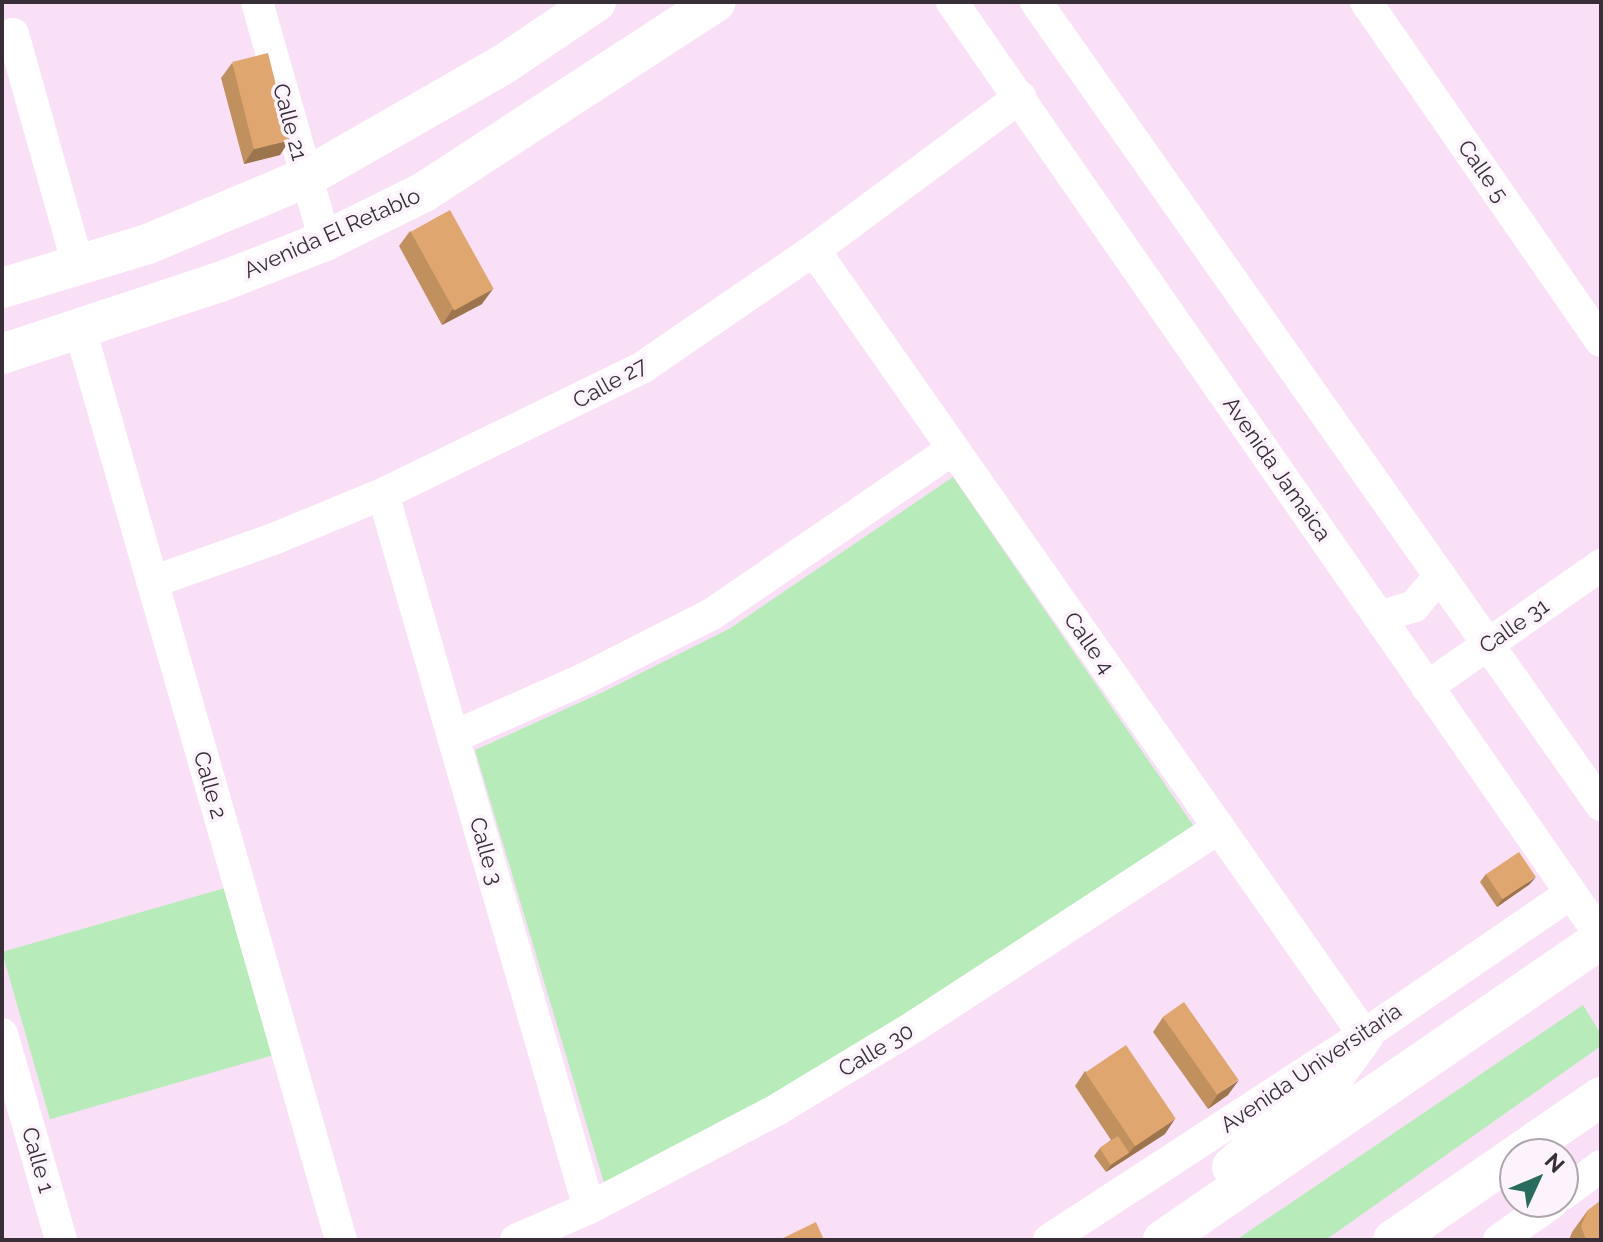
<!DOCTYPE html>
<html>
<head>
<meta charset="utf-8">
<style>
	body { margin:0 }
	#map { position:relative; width:1603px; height:1242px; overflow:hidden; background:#fae0f7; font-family:Raleway,sans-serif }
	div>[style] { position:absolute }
	.green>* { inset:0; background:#b7ecba; transform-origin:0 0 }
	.minor>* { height:32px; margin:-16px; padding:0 16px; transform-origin:16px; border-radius:16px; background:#fff }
	.major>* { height:40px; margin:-20px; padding:0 20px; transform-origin:20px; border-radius:20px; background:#fff }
	.wall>* { inset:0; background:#c0905f }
	.shaded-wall>* { inset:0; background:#9c754e }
	.building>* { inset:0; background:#dfa76f; transform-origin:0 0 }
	span { translate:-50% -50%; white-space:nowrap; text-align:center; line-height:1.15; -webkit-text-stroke:7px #fdf3fc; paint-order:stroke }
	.street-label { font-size:22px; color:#372e37 }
	.frame { position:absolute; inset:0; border:4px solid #372e37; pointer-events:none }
	.north { position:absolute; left:1499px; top:1138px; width:80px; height:80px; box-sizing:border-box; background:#fdf3fc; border:2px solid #aea4ad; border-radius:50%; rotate:46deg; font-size:22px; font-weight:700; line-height:32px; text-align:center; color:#372e37 }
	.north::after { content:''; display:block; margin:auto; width:28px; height:36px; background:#296b5c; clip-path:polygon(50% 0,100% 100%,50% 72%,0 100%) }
</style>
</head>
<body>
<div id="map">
	<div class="green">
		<div style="clip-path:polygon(953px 477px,1195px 828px,910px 1012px,762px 1102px,604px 1183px,475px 750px,603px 692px,729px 629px)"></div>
		<div style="left:225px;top:888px;width:174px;height:232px;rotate:74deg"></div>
		<div style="clip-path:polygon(1583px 1005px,1601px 1034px,1601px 1046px,1327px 1239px,1236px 1240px)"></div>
	</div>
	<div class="minor">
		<div style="left:257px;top:2px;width:248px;rotate:74.1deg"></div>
		<div style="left:952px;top:2px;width:1137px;rotate:55.21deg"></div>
		<div style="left:1036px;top:2px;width:982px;rotate:54.87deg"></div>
		<div style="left:1366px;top:2px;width:412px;rotate:55.3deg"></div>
		<div style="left:13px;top:34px;width:241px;rotate:74.3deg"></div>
		<div style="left:814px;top:250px;width:959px;rotate:54.98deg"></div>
		<div style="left:80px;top:329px;width:948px;rotate:74.01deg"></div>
		<div style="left:383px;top:494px;width:743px;rotate:73.91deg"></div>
		<div style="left:152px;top:582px;width:132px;rotate:-19.5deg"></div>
		<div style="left:276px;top:538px;width:116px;rotate:-22.4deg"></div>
		<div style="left:383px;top:494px;width:289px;rotate:-26deg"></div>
		<div style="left:643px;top:367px;width:207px;rotate:-34.4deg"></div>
		<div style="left:814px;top:250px;width:257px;rotate:-36.6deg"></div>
		<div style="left:1379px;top:617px;width:37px;rotate:-17deg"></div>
		<div style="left:1414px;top:606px;width:40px;rotate:-49deg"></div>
		<div style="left:1427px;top:687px;width:213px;rotate:-35deg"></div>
		<div style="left:453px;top:737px;width:143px;rotate:-23.9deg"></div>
		<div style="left:584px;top:679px;width:144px;rotate:-26.9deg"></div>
		<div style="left:712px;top:614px;width:292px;rotate:-34.4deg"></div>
		<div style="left:2px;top:1034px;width:214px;rotate:74deg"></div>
		<div style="left:1563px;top:1194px;width:47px;rotate:-36.4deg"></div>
		<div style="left:516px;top:1240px;width:80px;rotate:-23.7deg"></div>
		<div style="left:589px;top:1208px;width:213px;rotate:-27.6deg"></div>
		<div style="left:778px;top:1109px;width:160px;rotate:-31.2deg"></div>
		<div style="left:915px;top:1026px;width:363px;rotate:-33.1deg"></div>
		<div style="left:1049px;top:1240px;width:376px;rotate:-33.1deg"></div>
		<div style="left:1364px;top:1035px;width:251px;rotate:-34.4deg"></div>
		<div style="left:1499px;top:1240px;width:66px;rotate:-35.1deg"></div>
	</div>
	<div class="major">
		<div style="left:2px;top:288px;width:152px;rotate:-16.8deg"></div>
		<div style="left:148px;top:244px;width:170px;rotate:-22.8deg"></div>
		<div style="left:305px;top:178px;width:229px;rotate:-29.8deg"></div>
		<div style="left:504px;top:64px;width:111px;rotate:-34deg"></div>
		<div style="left:2px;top:354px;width:230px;rotate:-18.3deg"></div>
		<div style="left:220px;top:282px;width:113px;rotate:-21.3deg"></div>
		<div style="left:325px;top:241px;width:110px;rotate:-26.3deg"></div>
		<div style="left:424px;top:192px;width:348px;rotate:-33.1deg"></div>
		<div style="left:1518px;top:1154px;width:101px;rotate:-34.5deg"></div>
		<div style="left:1232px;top:1167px;width:135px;rotate:-41.4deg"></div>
		<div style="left:1333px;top:1078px;width:53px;rotate:-54.2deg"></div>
		<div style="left:1163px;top:1240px;width:531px;rotate:-34.5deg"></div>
		<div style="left:1393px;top:1240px;width:148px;rotate:-34.5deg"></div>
	</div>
	<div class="wall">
		<div style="clip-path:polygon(232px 63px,280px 155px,244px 164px,221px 78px)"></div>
		<div style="clip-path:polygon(410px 231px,482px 304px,442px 325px,399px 246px)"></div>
		<div style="clip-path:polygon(1486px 874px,1530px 884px,1497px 907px,1480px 882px)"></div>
		<div style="clip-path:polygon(1163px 1017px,1228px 1095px,1208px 1109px,1153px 1032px)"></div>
		<div style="clip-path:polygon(1085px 1071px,1165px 1134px,1106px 1172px,1094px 1156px,1100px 1148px,1111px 1140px,1075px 1086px)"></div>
		<div style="clip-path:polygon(1588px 1210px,1601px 1240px,1569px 1240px,1572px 1232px)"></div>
	</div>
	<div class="shaded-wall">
		<div style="clip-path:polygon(290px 140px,280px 155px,244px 164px,254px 149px)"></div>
		<div style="clip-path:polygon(493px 289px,482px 304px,442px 325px,452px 310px)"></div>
		<div style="clip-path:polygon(1536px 877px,1530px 884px,1497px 907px,1502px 899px)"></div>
		<div style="clip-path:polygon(1239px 1080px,1228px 1095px,1208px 1109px,1218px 1094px)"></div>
		<div style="clip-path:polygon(1175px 1119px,1165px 1134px,1106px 1172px,1111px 1165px,1129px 1153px,1135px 1146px)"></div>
	</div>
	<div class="building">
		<div style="left:268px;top:53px;width:90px;height:37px;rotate:76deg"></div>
		<div style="left:450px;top:210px;width:90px;height:45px;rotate:61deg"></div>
		<div style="left:1519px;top:852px;width:30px;height:40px;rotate:56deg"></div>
		<div style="left:1184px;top:1002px;width:95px;height:26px;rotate:55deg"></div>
		<div style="left:1126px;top:1045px;width:89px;height:49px;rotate:56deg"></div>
		<div style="left:1118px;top:1136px;width:20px;height:22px;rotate:57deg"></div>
		<div style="clip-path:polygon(1601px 1200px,1601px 1240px,1586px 1240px,1581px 1226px,1588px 1210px)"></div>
		<div style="clip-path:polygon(816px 1222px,824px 1240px,779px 1240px)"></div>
	</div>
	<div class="street-label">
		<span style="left:290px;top:122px;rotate:75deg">Calle 21</span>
		<span style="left:1483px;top:171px;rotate:55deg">Calle 5</span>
		<span style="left:332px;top:233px;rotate:-24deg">Avenida El Retablo</span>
		<span style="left:610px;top:383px;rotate:-29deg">Calle 27</span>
		<span style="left:1277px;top:469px;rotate:55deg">Avenida Jamaica</span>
		<span style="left:1514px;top:626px;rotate:-35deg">Calle 31</span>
		<span style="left:1089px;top:643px;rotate:55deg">Calle 4</span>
		<span style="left:210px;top:785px;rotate:74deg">Calle 2</span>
		<span style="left:486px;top:851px;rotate:74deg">Calle 3</span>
		<span style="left:876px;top:1050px;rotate:-31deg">Calle 30</span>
		<span style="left:1311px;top:1068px;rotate:-34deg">Avenida Universitaria</span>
		<span style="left:38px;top:1160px;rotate:74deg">Calle 1</span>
	</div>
	<div class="frame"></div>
	<div class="north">N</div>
</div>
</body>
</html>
